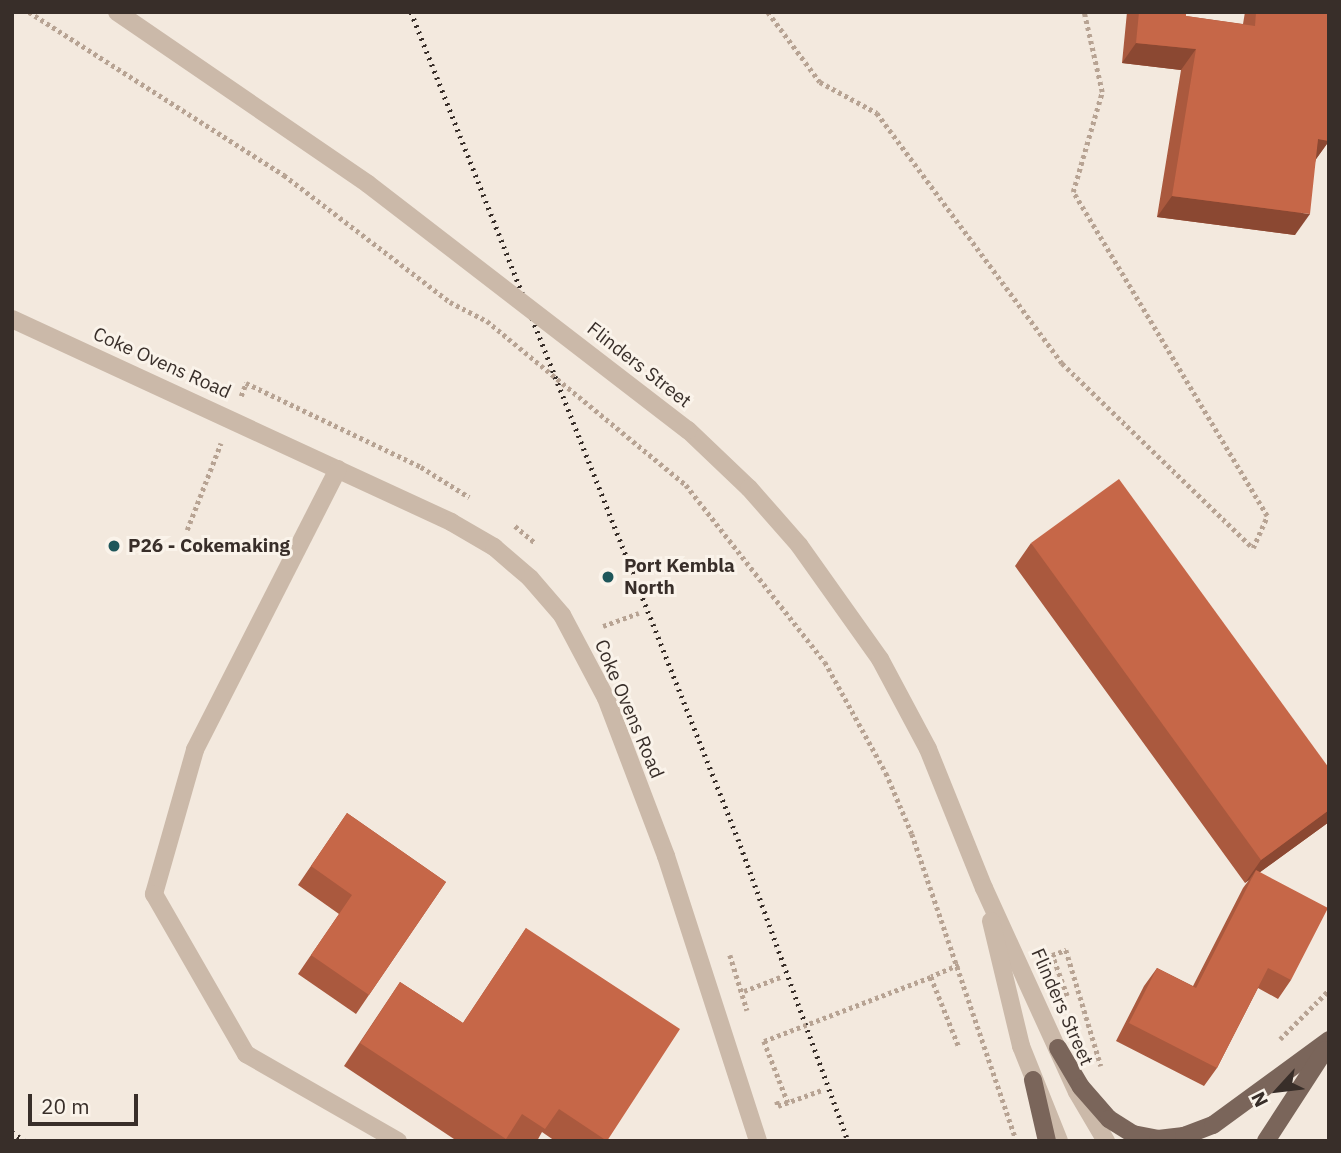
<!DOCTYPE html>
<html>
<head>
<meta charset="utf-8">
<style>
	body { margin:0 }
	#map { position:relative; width:1341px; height:1153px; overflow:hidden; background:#f3e9de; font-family:"IBM Plex Sans",sans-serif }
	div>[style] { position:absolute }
	.path>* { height:4.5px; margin-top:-2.25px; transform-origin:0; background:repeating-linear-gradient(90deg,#b7a393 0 3.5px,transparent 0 7px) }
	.minor>* { height:18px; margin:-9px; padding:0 9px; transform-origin:9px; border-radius:9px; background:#cbb9a9 }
	.major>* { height:18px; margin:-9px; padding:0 9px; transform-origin:9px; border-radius:9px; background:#7a655a }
	.rail>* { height:5px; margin-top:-2.5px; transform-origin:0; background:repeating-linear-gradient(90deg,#382e29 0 2px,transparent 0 7px) }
	.path-bridge>* { height:4.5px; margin-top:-2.25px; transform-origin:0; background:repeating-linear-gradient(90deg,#b7a393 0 3.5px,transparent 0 7px) }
	.minor-bridge>* { height:18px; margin:-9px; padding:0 9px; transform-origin:9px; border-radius:9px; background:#cbb9a9 }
	.wall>* { inset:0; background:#aa593e }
	.shaded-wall>* { inset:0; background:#8b4832 }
	.building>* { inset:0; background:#c66748 }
	.dots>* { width:19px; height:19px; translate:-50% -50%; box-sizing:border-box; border:4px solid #faf3ea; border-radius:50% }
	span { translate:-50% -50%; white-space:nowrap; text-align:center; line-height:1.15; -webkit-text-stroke:6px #faf3ea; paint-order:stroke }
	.street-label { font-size:19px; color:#382e29 }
	.poi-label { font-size:19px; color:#382e29; font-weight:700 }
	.left { translate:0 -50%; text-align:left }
	.frame { position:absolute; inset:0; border:14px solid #382e29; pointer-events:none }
	.north { position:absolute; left:1243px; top:1055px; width:70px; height:70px; -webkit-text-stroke:5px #faf3ea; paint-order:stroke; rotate:243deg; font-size:19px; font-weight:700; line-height:28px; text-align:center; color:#382e29 }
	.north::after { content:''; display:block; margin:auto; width:24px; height:32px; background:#382e29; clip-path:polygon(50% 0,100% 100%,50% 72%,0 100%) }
	.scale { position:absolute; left:28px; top:1094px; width:110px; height:32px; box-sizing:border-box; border:4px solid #382e29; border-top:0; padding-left:9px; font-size:21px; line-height:24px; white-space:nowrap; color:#382e29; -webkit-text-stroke:5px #faf3ea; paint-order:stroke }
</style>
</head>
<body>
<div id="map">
	<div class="path">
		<div style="left:29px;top:12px;width:303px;rotate:32.6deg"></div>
		<div style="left:284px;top:175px;width:209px;rotate:37.4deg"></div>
		<div style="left:450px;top:302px;width:42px;rotate:27.2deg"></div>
		<div style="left:768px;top:12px;width:87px;rotate:53.4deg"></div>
		<div style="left:820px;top:82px;width:65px;rotate:28.5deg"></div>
		<div style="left:877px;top:113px;width:311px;rotate:53.5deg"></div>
		<div style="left:1062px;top:363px;width:266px;rotate:44.1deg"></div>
		<div style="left:1253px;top:548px;width:35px;rotate:-66deg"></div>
		<div style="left:1267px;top:516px;width:378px;rotate:-120.9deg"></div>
		<div style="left:1073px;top:192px;width:104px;rotate:-73.8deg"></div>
		<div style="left:1102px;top:92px;width:82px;rotate:-102.7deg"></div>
		<div style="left:241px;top:396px;width:14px;rotate:-69deg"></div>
		<div style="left:246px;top:383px;width:194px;rotate:25.6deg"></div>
		<div style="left:421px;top:467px;width:57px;rotate:32deg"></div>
		<div style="left:686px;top:485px;width:225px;rotate:51.9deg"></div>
		<div style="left:825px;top:662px;width:127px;rotate:61.2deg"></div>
		<div style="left:886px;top:773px;width:66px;rotate:66.9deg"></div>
		<div style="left:912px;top:834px;width:319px;rotate:71.2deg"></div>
		<div style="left:515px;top:526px;width:26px;rotate:40deg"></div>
		<div style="left:187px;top:530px;width:93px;rotate:-68.7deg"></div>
		<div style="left:603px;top:626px;width:38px;rotate:-20deg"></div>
		<div style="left:730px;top:955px;width:58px;rotate:72.8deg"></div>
		<div style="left:959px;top:965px;width:30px;rotate:157deg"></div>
		<div style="left:931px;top:977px;width:75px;rotate:68.2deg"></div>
		<div style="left:744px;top:991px;width:40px;rotate:-21deg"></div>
		<div style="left:1067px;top:996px;width:44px;rotate:-110.1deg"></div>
		<div style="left:1052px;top:955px;width:15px;rotate:-20deg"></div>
		<div style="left:1066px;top:950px;width:121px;rotate:73.2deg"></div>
		<div style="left:1280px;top:1039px;width:69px;rotate:-45deg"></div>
		<div style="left:764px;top:1041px;width:66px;rotate:68.8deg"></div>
		<div style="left:777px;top:1101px;width:5px;rotate:79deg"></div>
		<div style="left:778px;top:1106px;width:47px;rotate:-20deg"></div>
	</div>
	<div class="minor">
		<div style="left:117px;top:12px;width:304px;rotate:34.4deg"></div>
		<div style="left:12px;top:319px;width:484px;rotate:24.8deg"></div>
		<div style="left:451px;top:522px;width:50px;rotate:30.2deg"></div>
		<div style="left:494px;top:547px;width:48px;rotate:40.7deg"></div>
		<div style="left:530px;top:578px;width:49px;rotate:49.1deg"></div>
		<div style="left:562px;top:615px;width:94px;rotate:62.1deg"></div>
		<div style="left:606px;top:698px;width:169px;rotate:69.2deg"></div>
		<div style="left:666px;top:856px;width:299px;rotate:72.1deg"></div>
		<div style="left:688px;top:430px;width:84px;rotate:43.6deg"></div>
		<div style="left:749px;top:488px;width:76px;rotate:48.7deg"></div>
		<div style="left:799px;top:545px;width:140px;rotate:54.6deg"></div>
		<div style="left:880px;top:659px;width:102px;rotate:61.9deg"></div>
		<div style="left:928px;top:749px;width:150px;rotate:68.1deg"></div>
		<div style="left:984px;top:888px;width:224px;rotate:65.5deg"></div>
		<div style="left:1077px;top:1092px;width:57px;rotate:59.4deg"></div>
		<div style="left:338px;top:469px;width:315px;rotate:117deg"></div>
		<div style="left:195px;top:750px;width:150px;rotate:105.9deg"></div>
		<div style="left:154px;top:894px;width:185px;rotate:60.1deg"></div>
		<div style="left:246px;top:1054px;width:175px;rotate:29.8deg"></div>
		<div style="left:991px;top:921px;width:129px;rotate:76.5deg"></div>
		<div style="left:1021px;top:1046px;width:102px;rotate:68.2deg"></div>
	</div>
	<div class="major">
		<div style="left:1058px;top:1048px;width:45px;rotate:59.5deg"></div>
		<div style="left:1081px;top:1087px;width:43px;rotate:48.8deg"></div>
		<div style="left:1109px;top:1119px;width:28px;rotate:32deg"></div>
		<div style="left:1133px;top:1134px;width:25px;rotate:11deg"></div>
		<div style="left:1158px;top:1139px;width:26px;rotate:-7deg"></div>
		<div style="left:1184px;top:1136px;width:31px;rotate:-21deg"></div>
		<div style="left:1213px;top:1125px;width:144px;rotate:-36.2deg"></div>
		<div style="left:1033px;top:1080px;width:63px;rotate:77.1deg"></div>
		<div style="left:1266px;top:1141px;width:108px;rotate:-57deg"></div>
	</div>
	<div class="rail">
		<div style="left:411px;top:12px;width:889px;rotate:68.43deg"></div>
		<div style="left:738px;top:839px;width:321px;rotate:70deg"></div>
		<div style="left:12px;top:1132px;width:16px;rotate:35deg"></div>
	</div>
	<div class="path-bridge">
		<div style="left:487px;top:321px;width:258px;rotate:39.5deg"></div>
		<div style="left:764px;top:1041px;width:179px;rotate:-21deg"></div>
	</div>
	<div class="minor-bridge">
		<div style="left:368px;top:184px;width:404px;rotate:37.6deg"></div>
	</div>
	<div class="wall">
		<div style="clip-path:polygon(1127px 12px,1186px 12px,1186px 16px,1243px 24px,1245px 12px,1329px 12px,1329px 141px,1316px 159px,1295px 235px,1157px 217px,1181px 70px,1122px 63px)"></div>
		<div style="clip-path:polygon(1031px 543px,1329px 768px,1329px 822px,1260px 872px,1291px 980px,1278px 999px,1258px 988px,1217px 1068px,1204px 1086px,1116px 1041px,1144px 986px,1157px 968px,1193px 986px,1243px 888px,1249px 880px,1245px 883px,1015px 566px)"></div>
		<div style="clip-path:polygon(347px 813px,446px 882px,356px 1014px,298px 974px,339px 914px,298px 885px)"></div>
		<div style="clip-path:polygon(526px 928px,607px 1141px,555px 1141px,542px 1132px,537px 1141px,510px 1141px,506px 1139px,505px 1141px,457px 1141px,344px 1066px,400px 982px,463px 1023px)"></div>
	</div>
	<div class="shaded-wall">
		<div style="clip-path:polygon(1136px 43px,1196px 49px,1181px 70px,1122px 63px)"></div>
		<div style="clip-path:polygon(1318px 139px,1329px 141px,1314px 162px)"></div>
		<div style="clip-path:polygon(1172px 196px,1310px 214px,1295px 235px,1157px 217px)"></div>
		<div style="clip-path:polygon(1329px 810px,1329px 822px,1252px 878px,1256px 870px,1249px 880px,1245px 883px,1261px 860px)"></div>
	</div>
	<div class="building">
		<div style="clip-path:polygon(1139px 12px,1186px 12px,1186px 16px,1255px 26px,1256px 12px,1329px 12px,1329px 141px,1318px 139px,1310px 214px,1172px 196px,1196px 49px,1136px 43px)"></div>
		<div style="clip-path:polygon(1119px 479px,1329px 768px,1329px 810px,1261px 860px,1031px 543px)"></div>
		<div style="clip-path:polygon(347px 813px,446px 882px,369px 995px,311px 955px,352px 895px,311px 866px)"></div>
		<div style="clip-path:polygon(1256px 870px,1328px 908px,1291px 980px,1268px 968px,1217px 1068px,1129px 1023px,1157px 968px,1196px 988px)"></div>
		<div style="clip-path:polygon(526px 928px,680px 1029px,607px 1141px,559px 1109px,545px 1129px,522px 1114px,506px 1139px,360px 1043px,400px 982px,463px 1023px)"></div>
	</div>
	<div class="dots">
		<div style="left:114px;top:546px;background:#1e565a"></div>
		<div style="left:608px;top:577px;background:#1e565a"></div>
	</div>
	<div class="street-label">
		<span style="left:162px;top:363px;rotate:24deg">Coke Ovens Road</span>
		<span style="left:639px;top:365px;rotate:38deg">Flinders Street</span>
		<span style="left:629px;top:709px;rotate:67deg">Coke Ovens Road</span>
		<span style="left:1062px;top:1007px;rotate:66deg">Flinders Street</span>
	</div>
	<div class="poi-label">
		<span class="left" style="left:128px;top:546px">P26 - Cokemaking</span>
		<span class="left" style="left:624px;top:577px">Port Kembla<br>North</span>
	</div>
	<div class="frame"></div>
	<div class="north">N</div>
	<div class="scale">20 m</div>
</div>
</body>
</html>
